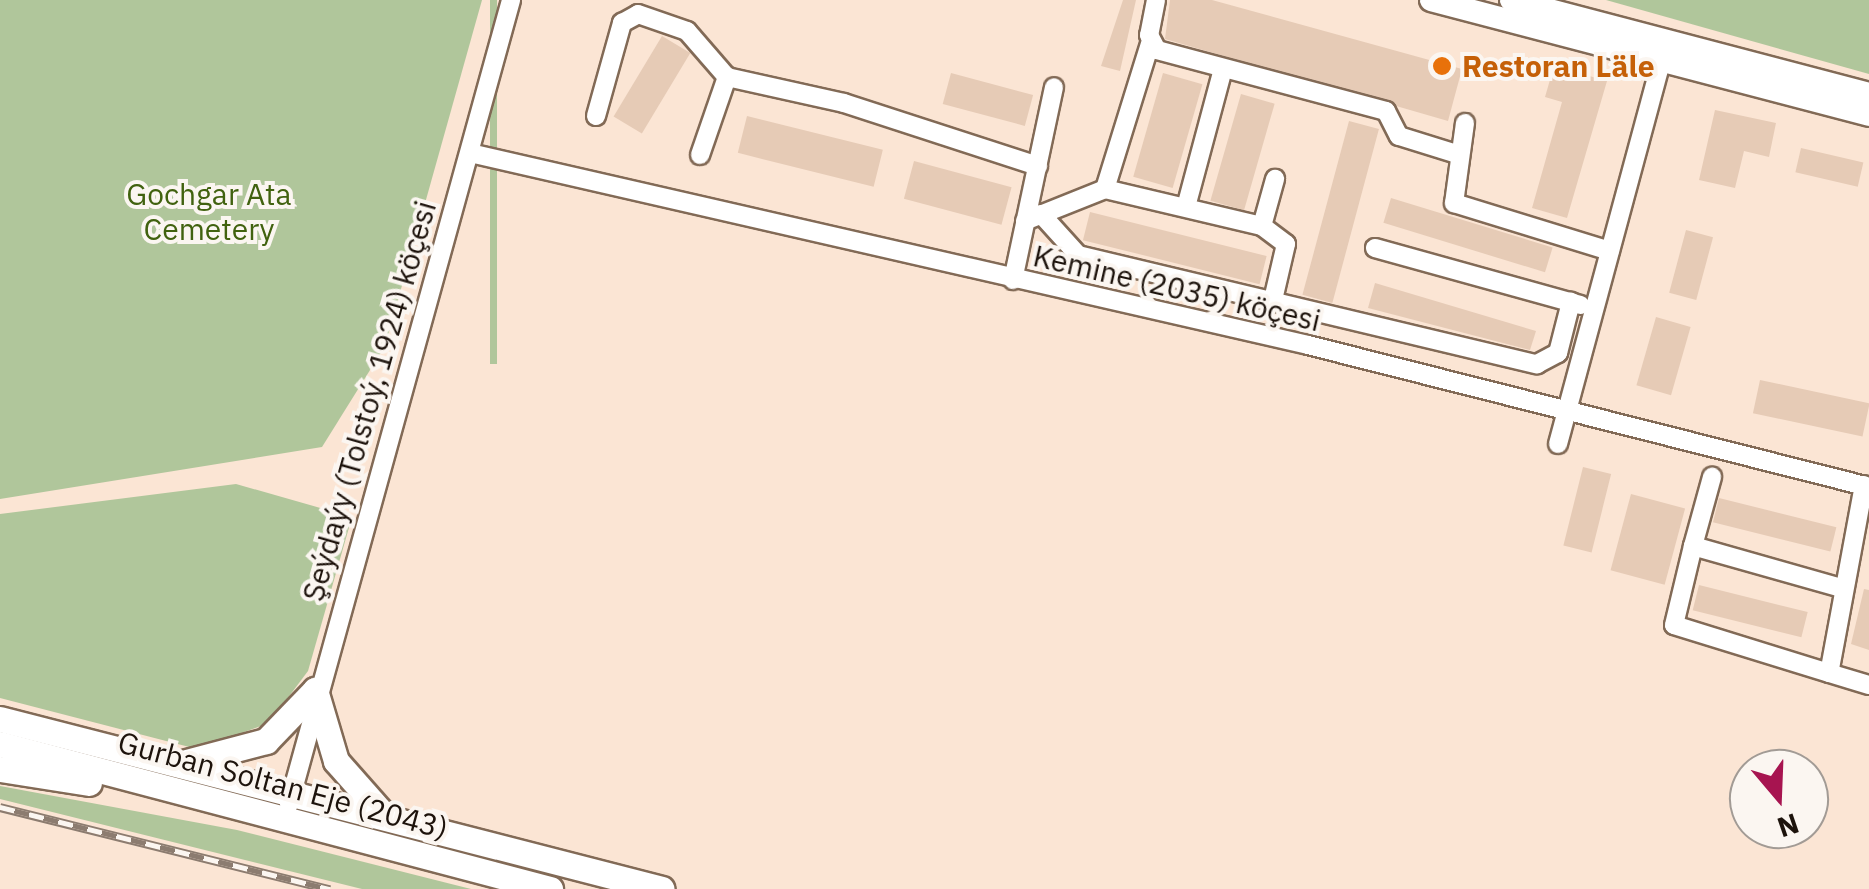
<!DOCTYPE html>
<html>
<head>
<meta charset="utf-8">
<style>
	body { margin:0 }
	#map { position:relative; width:1869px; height:889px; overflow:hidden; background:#fbe5d4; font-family:"IBM Plex Sans",sans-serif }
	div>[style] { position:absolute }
	.green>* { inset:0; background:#b0c69b; transform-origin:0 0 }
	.building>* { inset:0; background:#e6cbb6; transform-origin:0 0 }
	.roads { filter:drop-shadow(2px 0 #826a56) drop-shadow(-2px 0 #826a56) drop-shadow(0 2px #826a56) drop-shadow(0 -2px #826a56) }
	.minor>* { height:18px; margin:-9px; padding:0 9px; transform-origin:9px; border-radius:9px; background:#fff }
	.major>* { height:22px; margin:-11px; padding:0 11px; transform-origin:11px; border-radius:11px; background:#fff }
	.highway>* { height:25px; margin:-12.5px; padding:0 12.5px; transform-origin:12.5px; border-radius:12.5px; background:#fff }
	.rail>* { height:9px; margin-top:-4.5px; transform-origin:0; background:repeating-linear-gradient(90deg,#fbf6f1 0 15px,#8c7c70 0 30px); box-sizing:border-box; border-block:2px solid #8c7c70 }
	.dots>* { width:28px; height:28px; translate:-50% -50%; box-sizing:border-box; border:5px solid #fbf6f1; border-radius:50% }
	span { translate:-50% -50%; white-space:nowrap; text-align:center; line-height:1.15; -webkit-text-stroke:8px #fbf6f1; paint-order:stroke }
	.food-label { font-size:30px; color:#c56008; font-weight:700 }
	.left { translate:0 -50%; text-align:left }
	.park-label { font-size:30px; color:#41620f }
	.street-label { font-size:30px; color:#1d130c }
	.north { position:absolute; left:1729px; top:749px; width:100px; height:100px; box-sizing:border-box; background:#fbf6f1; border:2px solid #a29b95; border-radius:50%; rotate:161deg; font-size:28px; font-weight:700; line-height:40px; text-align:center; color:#1d130c }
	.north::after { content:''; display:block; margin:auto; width:35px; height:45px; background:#a71450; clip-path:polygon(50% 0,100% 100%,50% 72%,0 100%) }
</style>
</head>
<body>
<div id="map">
	<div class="green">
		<div style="clip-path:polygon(0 0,482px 0,385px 346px,322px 447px,0 499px)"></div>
		<div style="left:490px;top:0;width:7px;height:364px"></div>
		<div style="clip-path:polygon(1606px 0,1869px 0,1869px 74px)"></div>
		<div style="clip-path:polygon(236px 484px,352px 517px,308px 671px,269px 723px,197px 749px,0 698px,0 514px)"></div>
		<div style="clip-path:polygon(0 786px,237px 830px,471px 889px,362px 889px,0 799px)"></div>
	</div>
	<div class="building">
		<div style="clip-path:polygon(1123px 0,1136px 0,1120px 71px,1101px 66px)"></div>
		<div style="clip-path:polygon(1170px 0,1212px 0,1462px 69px,1448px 121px,1165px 39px)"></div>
		<div style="left:662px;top:36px;width:33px;height:94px;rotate:31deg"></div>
		<div style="clip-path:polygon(1554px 66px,1607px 81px,1567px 218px,1532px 208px,1562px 102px,1545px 97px)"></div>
		<div style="left:951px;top:73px;width:85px;height:32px;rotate:15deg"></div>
		<div style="left:1163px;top:73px;width:41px;height:108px;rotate:16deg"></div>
		<div style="left:1241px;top:94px;width:35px;height:111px;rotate:16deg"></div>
		<div style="clip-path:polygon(1715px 110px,1776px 123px,1769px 157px,1744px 151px,1735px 188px,1699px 180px)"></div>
		<div style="left:747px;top:116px;width:140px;height:38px;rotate:14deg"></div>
		<div style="left:1349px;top:121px;width:31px;height:180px;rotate:15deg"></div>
		<div style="left:1801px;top:148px;width:64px;height:25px;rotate:13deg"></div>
		<div style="left:914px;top:161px;width:101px;height:39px;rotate:15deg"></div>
		<div style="left:1391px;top:198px;width:169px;height:26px;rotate:17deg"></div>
		<div style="left:1090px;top:212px;width:182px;height:29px;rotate:14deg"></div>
		<div style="left:1686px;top:230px;width:28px;height:65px;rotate:15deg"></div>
		<div style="clip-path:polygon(1375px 283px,1536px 331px,1530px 350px,1368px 308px)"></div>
		<div style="left:1656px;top:317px;width:36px;height:71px;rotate:16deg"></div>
		<div style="left:1760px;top:380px;width:112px;height:34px;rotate:12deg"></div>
		<div style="left:1583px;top:467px;width:29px;height:81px;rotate:14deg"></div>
		<div style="left:1631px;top:494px;width:56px;height:79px;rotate:15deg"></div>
		<div style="left:1719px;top:498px;width:121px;height:25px;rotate:14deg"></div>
		<div style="left:1699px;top:585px;width:112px;height:26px;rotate:14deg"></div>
		<div style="clip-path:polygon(1864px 589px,1869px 590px,1869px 650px,1851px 644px)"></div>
	</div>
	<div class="roads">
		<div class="minor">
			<div style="left:1156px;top:0;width:36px;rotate:101deg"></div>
			<div style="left:1149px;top:35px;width:17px;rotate:62deg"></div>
			<div style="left:1157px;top:50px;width:237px;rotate:14.9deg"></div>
			<div style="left:1386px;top:111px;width:28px;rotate:63deg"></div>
			<div style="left:1399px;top:136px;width:64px;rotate:17.3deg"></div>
			<div style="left:596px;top:116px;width:97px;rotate:-74.4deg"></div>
			<div style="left:622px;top:23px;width:18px;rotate:-29deg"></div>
			<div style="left:638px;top:14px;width:52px;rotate:19.1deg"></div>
			<div style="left:687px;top:31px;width:61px;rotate:49deg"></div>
			<div style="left:727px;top:77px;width:120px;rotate:12.5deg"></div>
			<div style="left:844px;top:103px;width:204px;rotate:18deg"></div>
			<div style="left:1465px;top:123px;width:81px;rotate:97.8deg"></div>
			<div style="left:1454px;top:203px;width:163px;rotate:17.1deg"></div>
			<div style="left:470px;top:153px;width:860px;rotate:12.9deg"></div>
			<div style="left:1308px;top:345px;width:579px;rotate:14.2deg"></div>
			<div style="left:700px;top:155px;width:83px;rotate:-70.9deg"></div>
			<div style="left:1105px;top:189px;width:152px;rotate:-72.8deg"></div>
			<div style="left:1186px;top:207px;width:143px;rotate:-75deg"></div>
			<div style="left:1041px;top:214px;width:55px;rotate:47.9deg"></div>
			<div style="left:1078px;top:255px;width:472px;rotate:13.4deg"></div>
			<div style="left:1537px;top:364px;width:24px;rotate:-28deg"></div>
			<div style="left:1558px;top:353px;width:53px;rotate:-75.7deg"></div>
			<div style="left:1025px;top:221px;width:86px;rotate:-21.8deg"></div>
			<div style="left:1105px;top:189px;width:161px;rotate:13.3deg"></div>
			<div style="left:1262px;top:226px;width:30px;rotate:37deg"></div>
			<div style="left:1286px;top:244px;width:57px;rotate:103.1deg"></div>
			<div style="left:1262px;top:226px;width:49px;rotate:-74.5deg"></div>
			<div style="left:1375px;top:248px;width:213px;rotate:15.5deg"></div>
			<div style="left:1013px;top:280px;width:197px;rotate:-78deg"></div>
			<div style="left:1558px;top:444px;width:397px;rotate:-74.9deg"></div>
			<div style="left:1864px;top:485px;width:191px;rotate:100.5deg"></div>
			<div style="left:1829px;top:673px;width:42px;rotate:16.7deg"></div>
			<div style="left:1693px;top:546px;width:72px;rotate:-74.6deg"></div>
			<div style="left:1829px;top:673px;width:162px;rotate:-162.8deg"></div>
			<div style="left:1674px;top:625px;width:81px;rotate:-76.5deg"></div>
			<div style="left:1693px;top:546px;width:151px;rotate:15.8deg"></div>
			<div style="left:289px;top:804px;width:834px;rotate:-74.56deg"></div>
		</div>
		<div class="major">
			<div style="left:1431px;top:0;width:453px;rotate:14.7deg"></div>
			<div style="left:1511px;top:0;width:370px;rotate:14.7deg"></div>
		</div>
		<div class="highway">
			<div style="left:315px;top:690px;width:74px;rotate:73.5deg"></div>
			<div style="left:336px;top:761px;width:69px;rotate:48.5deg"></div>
			<div style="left:0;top:719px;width:683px;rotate:14.4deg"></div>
			<div style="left:0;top:744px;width:569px;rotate:14.77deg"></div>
			<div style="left:186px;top:762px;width:83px;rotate:-14.7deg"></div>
			<div style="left:266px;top:741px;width:71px;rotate:-46.1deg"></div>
			<div style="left:0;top:769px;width:90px;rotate:8.9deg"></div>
		</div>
	</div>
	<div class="rail">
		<div style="left:0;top:807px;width:340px;rotate:14deg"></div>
	</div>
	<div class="dots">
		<div style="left:1442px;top:66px;background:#e8710a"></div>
	</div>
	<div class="food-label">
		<span class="left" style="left:1462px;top:66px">Restoran Läle</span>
	</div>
	<div class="park-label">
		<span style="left:209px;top:211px">Gochgar Ata<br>Cemetery</span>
	</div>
	<div class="street-label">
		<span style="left:1177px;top:288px;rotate:13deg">Kemine (2035) köçesi</span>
		<span style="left:369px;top:401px;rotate:-74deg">Şeýdaýy (Tolstoý, 1924) köçesi</span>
		<span style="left:283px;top:785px;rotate:15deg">Gurban Soltan Eje (2043)</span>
	</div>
	<div class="north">N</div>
</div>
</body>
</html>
